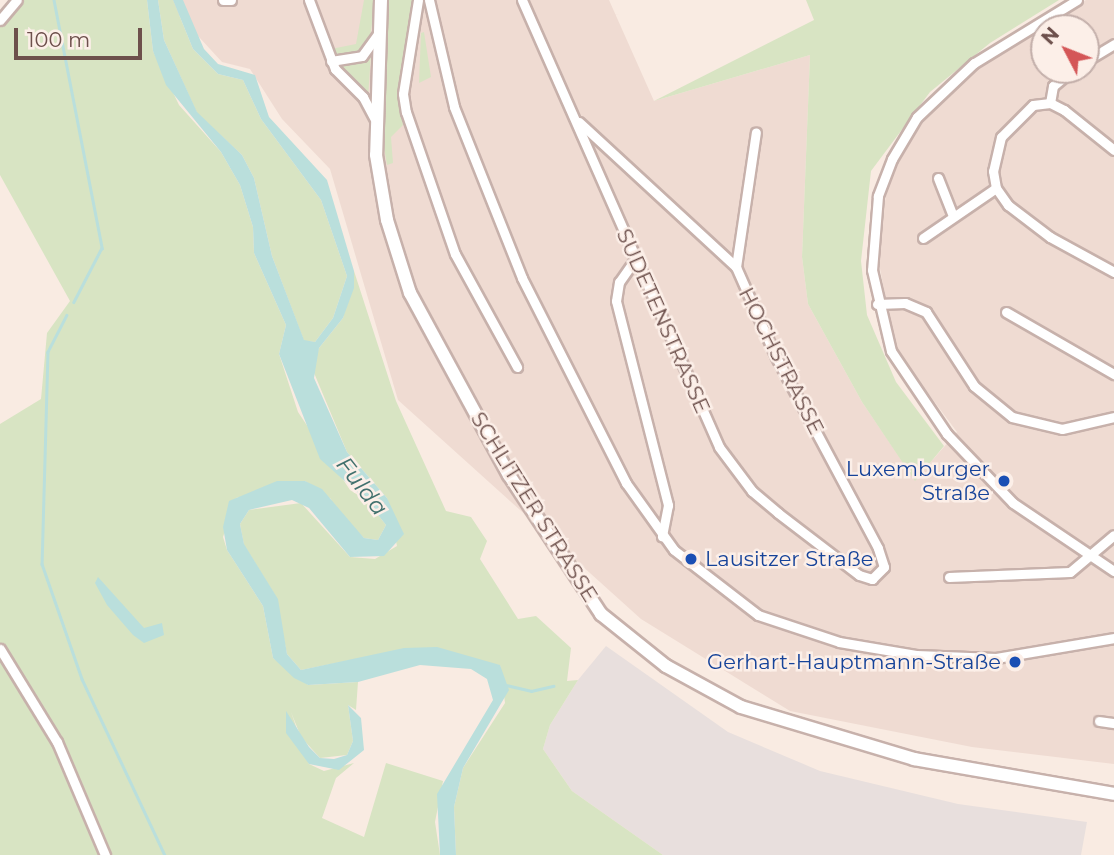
<!DOCTYPE html>
<html>
<head>
<meta charset="utf-8">
<style>
	body { margin:0 }
	#map { position:relative; width:1114px; height:855px; overflow:hidden; background:#f9ebe2; font-family:Montserrat,sans-serif }
	div>[style] { position:absolute }
	.residential>* { inset:0; background:#efdbd2 }
	.industrial>* { inset:0; background:#e8dfdd }
	.green>* { inset:0; background:#d8e4c3 }
	.water>* { inset:0; background:#badfdc }
	.stream>* { height:2.5px; margin:-1.25px; padding:0 1.25px; transform-origin:1.25px; border-radius:1.25px; background:#badfdc }
	.roads { filter:drop-shadow(2px 0 #c7b1ab) drop-shadow(-2px 0 #c7b1ab) drop-shadow(0 2px #c7b1ab) drop-shadow(0 -2px #c7b1ab) }
	.minor>* { height:9px; margin:-4.5px; padding:0 4.5px; transform-origin:4.5px; border-radius:4.5px; background:#fff }
	.secondary>* { height:12px; margin:-6px; padding:0 6px; transform-origin:6px; border-radius:6px; background:#fff }
	.dots>* { width:19px; height:19px; translate:-50% -50%; box-sizing:border-box; border:4px solid #fcefe8; border-radius:50% }
	span { translate:-50% -50%; white-space:nowrap; text-align:center; line-height:1.15; -webkit-text-stroke:5px #fcefe8; paint-order:stroke }
	.street-label { font-size:21px; color:#6d504c }
	.transit-label { font-size:21px; color:#164399 }
	.right { translate:-100% -50%; text-align:right }
	.left { translate:0 -50%; text-align:left }
	.water-label { font-size:23px; color:#42716e; font-style:italic }
	.north { position:absolute; left:1030px; top:14px; width:70px; height:70px; box-sizing:border-box; background:#fcefe8; border:2px solid #c3afaa; border-radius:50%; rotate:312deg; font-size:19px; font-weight:700; line-height:28px; text-align:center; color:#6d504c }
	.north::after { content:''; display:block; margin:auto; width:24px; height:32px; background:#d45657; clip-path:polygon(50% 0,100% 100%,50% 72%,0 100%) }
	.scale { position:absolute; left:14px; top:28px; width:128px; height:32px; box-sizing:border-box; border:4px solid #6d504c; border-top:0; padding-left:9px; font-size:21px; line-height:24px; white-space:nowrap; color:#6d504c; -webkit-text-stroke:5px #fcefe8; paint-order:stroke }
</style>
</head>
<body>
<div id="map">
	<div class="residential">
		<div style="clip-path:polygon(evenodd,165px 0,609px 0,654px 101px,810px 55px,802px 257px,808px 304px,862px 402px,915px 480px,957px 432px,895px 349px,876px 247px,888px 186px,906px 144px,958px 79px,1086px 0,1114px 0,1114px 764px,972px 747px,790px 711px,641px 619px,398px 400px,330px 169px,282px 119px,250px 69px,222px 62px,165px 0,1044px 28px,1086px 28px,1086px 70px,1044px 70px,1044px 28px)"></div>
	</div>
	<div class="industrial">
		<div style="clip-path:polygon(606px 646px,728px 732px,820px 771px,958px 804px,1087px 822px,1081px 855px,663px 855px,572px 791px,543px 749px,550px 725px,578px 680px)"></div>
	</div>
	<div class="green">
		<div style="clip-path:polygon(22px 0,147px 0,153px 51px,179px 105px,221px 152px,240px 185px,253px 227px,254px 253px,286px 325px,279px 354px,298px 412px,350px 490px,367px 501px,386px 525px,378px 540px,364px 538px,333px 508px,331px 499px,305px 481px,236px 498px,223px 537px,227px 550px,263px 606px,273px 658px,308px 685px,358px 682px,356px 710px,348px 705px,353px 741px,347px 755px,320px 758px,301px 737px,291px 712px,309px 764px,324px 771px,354px 763px,336px 778px,322px 818px,364px 837px,386px 763px,443px 781px,435px 822px,440px 855px,0 855px,0 424px,41px 399px,47px 333px,70px 301px,0 175px,0 27px)"></div>
		<div style="clip-path:polygon(158px 0,173px 0,193px 49px,218px 74px,243px 80px,261px 119px,321px 200px,347px 276px,333px 318px,315px 342px,304px 341px,272px 256px,254px 178px,242px 155px,197px 113px,164px 40px)"></div>
		<div style="clip-path:polygon(364px 0,375px 0,370px 39px,361px 52px,340px 57px,331px 49px,356px 44px)"></div>
		<div style="clip-path:polygon(386px 0,413px 0,399px 100px,403px 125px,391px 137px,393px 163px,387px 165px,380px 124px)"></div>
		<div style="clip-path:polygon(806px 0,1059px 0,990px 43px,930px 92px,871px 171px,861px 261px,867px 315px,896px 382px,944px 446px,915px 481px,862px 402px,808px 304px,802px 257px,810px 55px,654px 101px,814px 20px)"></div>
		<div style="clip-path:polygon(424px 32px,431px 77px,419px 83px,421px 33px)"></div>
		<div style="clip-path:polygon(370px 54px,371px 54px,368px 98px,338px 66px)"></div>
		<div style="clip-path:polygon(354px 271px,396px 401px,446px 511px,471px 517px,487px 541px,480px 559px,518px 619px,536px 616px,571px 648px,567px 681px,578px 680px,550px 725px,543px 749px,572px 791px,663px 855px,456px 855px,454px 807px,463px 768px,505px 703px,500px 665px,371px 656px,301px 670px,287px 654px,275px 595px,244px 545px,240px 524px,249px 510px,301px 503px,350px 557px,375px 559px,397px 546px,387px 498px,347px 452px,312px 368px,319px 348px,343px 318px)"></div>
	</div>
	<div class="water">
		<div style="clip-path:polygon(147px 0,158px 0,164px 40px,197px 112px,242px 155px,254px 178px,272px 256px,304px 340px,315px 342px,333px 318px,347px 276px,321px 200px,261px 119px,243px 80px,218px 74px,193px 49px,173px 0,183px 0,204px 49px,218px 64px,255px 75px,269px 117px,327px 180px,354px 271px,354px 288px,343px 318px,319px 348px,314px 378px,347px 452px,387px 498px,404px 534px,384px 556px,350px 557px,309px 508px,292px 500px,249px 510px,240px 524px,244px 544px,278px 599px,287px 654px,301px 670px,404px 648px,437px 647px,500px 665px,509px 690px,463px 768px,454px 807px,456px 855px,440px 855px,437px 794px,493px 700px,487px 679px,471px 669px,420px 665px,358px 682px,308px 685px,294px 678px,273px 658px,263px 606px,227px 550px,223px 527px,229px 501px,277px 481px,305px 481px,322px 489px,364px 538px,378px 540px,386px 525px,367px 501px,320px 459px,279px 354px,286px 325px,254px 253px,253px 227px,240px 185px,221px 152px,166px 85px,153px 51px)"></div>
		<div style="clip-path:polygon(98px 577px,144px 628px,162px 623px,164px 635px,144px 643px,133px 635px,107px 605px,95px 583px)"></div>
		<div style="clip-path:polygon(348px 705px,361px 718px,364px 750px,339px 770px,309px 764px,286px 733px,286px 711px,309px 747px,320px 758px,334px 759px,347px 755px,353px 741px)"></div>
	</div>
	<div class="stream">
		<div style="left:54px;top:0;width:253px;rotate:79deg"></div>
		<div style="left:102px;top:248px;width:61px;rotate:117.4deg"></div>
		<div style="left:67px;top:315px;width:42px;rotate:117.2deg"></div>
		<div style="left:48px;top:352px;width:212px;rotate:91.6deg"></div>
		<div style="left:42px;top:564px;width:122px;rotate:70.8deg"></div>
		<div style="left:82px;top:679px;width:195px;rotate:64.8deg"></div>
		<div style="left:506px;top:685px;width:26px;rotate:13deg"></div>
		<div style="left:531px;top:691px;width:23px;rotate:-13deg"></div>
	</div>
	<div class="roads">
		<div class="minor">
			<div style="left:223px;top:0;width:8px"></div>
			<div style="left:309px;top:0;width:74px;rotate:69.4deg"></div>
			<div style="left:335px;top:69px;width:40px;rotate:45deg"></div>
			<div style="left:363px;top:97px;width:24px;rotate:62deg"></div>
			<div style="left:418px;top:0;width:95px;rotate:99.1deg"></div>
			<div style="left:403px;top:94px;width:18px;rotate:81deg"></div>
			<div style="left:406px;top:112px;width:150px;rotate:71deg"></div>
			<div style="left:455px;top:254px;width:129px;rotate:61.2deg"></div>
			<div style="left:429px;top:0;width:110px;rotate:76.8deg"></div>
			<div style="left:454px;top:107px;width:184px;rotate:68.3deg"></div>
			<div style="left:522px;top:278px;width:230px;rotate:63.1deg"></div>
			<div style="left:626px;top:483px;width:82px;rotate:54.4deg"></div>
			<div style="left:674px;top:550px;width:106px;rotate:37.7deg"></div>
			<div style="left:758px;top:615px;width:85px;rotate:18.4deg"></div>
			<div style="left:839px;top:642px;width:78px;rotate:9.6deg"></div>
			<div style="left:916px;top:655px;width:80px;rotate:2.1deg"></div>
			<div style="left:996px;top:658px;width:120px;rotate:-9.6deg"></div>
			<div style="left:522px;top:0;width:488px;rotate:66.2deg"></div>
			<div style="left:719px;top:447px;width:55px;rotate:53.1deg"></div>
			<div style="left:752px;top:491px;width:34px;rotate:40deg"></div>
			<div style="left:778px;top:513px;width:102px;rotate:37.4deg"></div>
			<div style="left:859px;top:575px;width:14px;rotate:17deg"></div>
			<div style="left:872px;top:579px;width:17px;rotate:-45deg"></div>
			<div style="left:884px;top:567px;width:20px;rotate:-108deg"></div>
			<div style="left:878px;top:548px;width:219px;rotate:-118.1deg"></div>
			<div style="left:775px;top:355px;width:96px;rotate:-113.9deg"></div>
			<div style="left:736px;top:267px;width:136px;rotate:-81.6deg"></div>
			<div style="left:1077px;top:0;width:121px;rotate:148.5deg"></div>
			<div style="left:974px;top:63px;width:79px;rotate:136.5deg"></div>
			<div style="left:917px;top:117px;width:49px;rotate:120.8deg"></div>
			<div style="left:892px;top:159px;width:40px;rotate:111deg"></div>
			<div style="left:878px;top:196px;width:74px;rotate:94.6deg"></div>
			<div style="left:872px;top:270px;width:83px;rotate:76.8deg"></div>
			<div style="left:891px;top:351px;width:100px;rotate:56deg"></div>
			<div style="left:947px;top:434px;width:95px;rotate:46.3deg"></div>
			<div style="left:1013px;top:503px;width:122px;rotate:34deg"></div>
			<div style="left:0;top:20px;width:26px;rotate:-50deg"></div>
			<div style="left:331px;top:61px;width:31px;rotate:-9deg"></div>
			<div style="left:362px;top:56px;width:26px;rotate:-54deg"></div>
			<div style="left:1086px;top:61px;width:33px;rotate:-31deg"></div>
			<div style="left:1050px;top:103px;width:17px;rotate:-80deg"></div>
			<div style="left:1053px;top:86px;width:25px;rotate:-40deg"></div>
			<div style="left:579px;top:122px;width:214px;rotate:42.7deg"></div>
			<div style="left:1114px;top:150px;width:64px;rotate:-141.3deg"></div>
			<div style="left:1064px;top:110px;width:16px;rotate:-153deg"></div>
			<div style="left:1050px;top:103px;width:17px;rotate:173deg"></div>
			<div style="left:1033px;top:105px;width:45px;rotate:135deg"></div>
			<div style="left:1001px;top:137px;width:35px;rotate:103deg"></div>
			<div style="left:993px;top:171px;width:17px;rotate:80deg"></div>
			<div style="left:996px;top:188px;width:21px;rotate:55deg"></div>
			<div style="left:1008px;top:205px;width:53px;rotate:37.3deg"></div>
			<div style="left:1050px;top:237px;width:73px;rotate:28.7deg"></div>
			<div style="left:938px;top:178px;width:41px;rotate:68.5deg"></div>
			<div style="left:923px;top:238px;width:88px;rotate:-34.4deg"></div>
			<div style="left:636px;top:258px;width:29px;rotate:125deg"></div>
			<div style="left:619px;top:282px;width:19px;rotate:99deg"></div>
			<div style="left:616px;top:301px;width:211px;rotate:75.7deg"></div>
			<div style="left:668px;top:505px;width:32px;rotate:101deg"></div>
			<div style="left:877px;top:304px;width:28px;rotate:-2deg"></div>
			<div style="left:905px;top:303px;width:23px;rotate:23deg"></div>
			<div style="left:926px;top:312px;width:88px;rotate:57deg"></div>
			<div style="left:974px;top:386px;width:49px;rotate:39.2deg"></div>
			<div style="left:1012px;top:417px;width:51px;rotate:13.5deg"></div>
			<div style="left:1062px;top:429px;width:53px;rotate:-13deg"></div>
			<div style="left:1006px;top:312px;width:125px;rotate:29.9deg"></div>
			<div style="left:949px;top:577px;width:121px;rotate:-2.4deg"></div>
			<div style="left:1070px;top:572px;width:57px;rotate:-40.1deg"></div>
			<div style="left:0;top:649px;width:109px;rotate:58.5deg"></div>
			<div style="left:57px;top:742px;width:123px;rotate:67deg"></div>
			<div style="left:1099px;top:721px;width:15px;rotate:8deg"></div>
		</div>
		<div class="secondary">
			<div style="left:381px;top:0;width:155px;rotate:91.8deg"></div>
			<div style="left:376px;top:155px;width:66px;rotate:80.4deg"></div>
			<div style="left:387px;top:220px;width:77px;rotate:72.5deg"></div>
			<div style="left:410px;top:293px;width:207px;rotate:61.5deg"></div>
			<div style="left:509px;top:475px;width:167px;rotate:56.5deg"></div>
			<div style="left:601px;top:614px;width:83px;rotate:38.7deg"></div>
			<div style="left:666px;top:666px;width:85px;rotate:28.7deg"></div>
			<div style="left:741px;top:707px;width:181px;rotate:16.7deg"></div>
			<div style="left:914px;top:759px;width:203px;rotate:9.9deg"></div>
		</div>
	</div>
	<div class="dots">
		<div style="left:1004px;top:481px;background:#1a4fb4"></div>
		<div style="left:691px;top:559px;background:#1a4fb4"></div>
		<div style="left:1015px;top:662px;background:#1a4fb4"></div>
	</div>
	<div class="street-label">
		<span style="left:663px;top:321px;rotate:66deg">SUDETENSTRASSE</span>
		<span style="left:781px;top:361px;rotate:63deg">HOCHSTRASSE</span>
		<span style="left:534px;top:507px;rotate:58deg">SCHLITZER STRASSE</span>
	</div>
	<div class="transit-label">
		<span class="right" style="left:990px;top:481px">Luxemburger<br>Straße</span>
		<span class="left" style="left:705px;top:559px">Lausitzer Straße</span>
		<span class="right" style="left:1001px;top:662px">Gerhart-Hauptmann-Straße</span>
	</div>
	<div class="water-label">
		<span style="left:362px;top:486px;rotate:52deg">Fulda</span>
	</div>
	<div class="north">N</div>
	<div class="scale">100 m</div>
</div>
</body>
</html>
